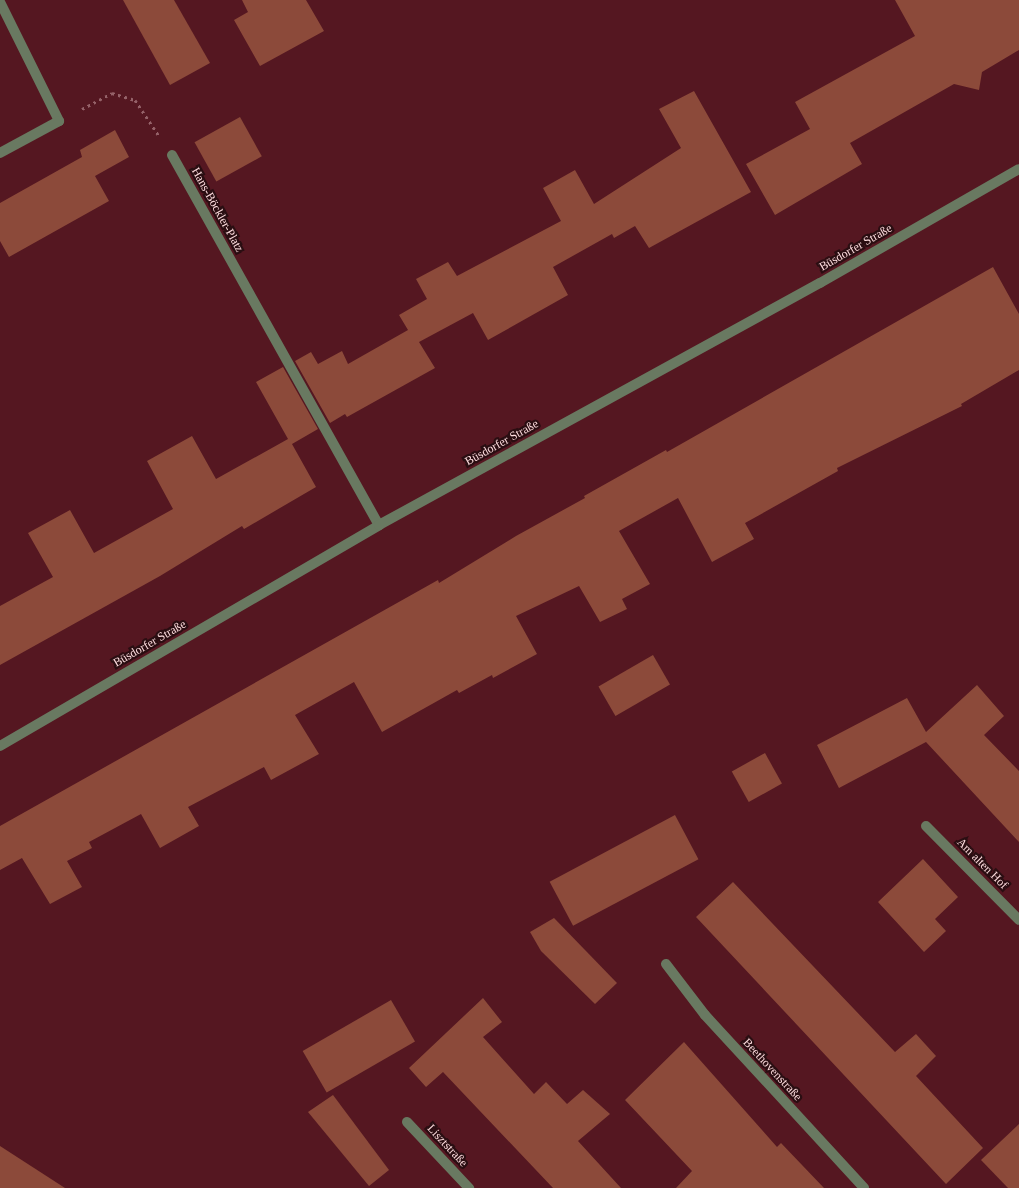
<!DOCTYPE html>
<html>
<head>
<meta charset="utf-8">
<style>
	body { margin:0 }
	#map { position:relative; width:1019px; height:1188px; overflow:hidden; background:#551721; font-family:"Times New Roman",serif }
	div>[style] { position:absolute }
	.building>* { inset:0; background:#8c4a3a; transform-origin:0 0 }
	.path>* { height:3px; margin-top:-1.5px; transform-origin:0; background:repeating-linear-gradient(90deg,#956269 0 2.5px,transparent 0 6.5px) }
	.street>* { height:10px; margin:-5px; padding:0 5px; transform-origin:5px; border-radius:5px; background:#697961 }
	span { translate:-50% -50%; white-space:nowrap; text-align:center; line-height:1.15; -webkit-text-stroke:4.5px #2a0e12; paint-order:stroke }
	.street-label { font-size:12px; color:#fedddf }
</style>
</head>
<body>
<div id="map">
	<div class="building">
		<div style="clip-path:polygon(123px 0,174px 0,210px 63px,170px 85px)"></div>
		<div style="clip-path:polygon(242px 0,306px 0,324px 31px,260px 66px,234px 20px,248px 12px)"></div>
		<div style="clip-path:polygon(895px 0,1019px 0,1019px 50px,982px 72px,979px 90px,954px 84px,850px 143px,862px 164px,775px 215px,746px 164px,810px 129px,795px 102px,915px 36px)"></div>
		<div style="clip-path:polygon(694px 91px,751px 192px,649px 248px,635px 226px,614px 238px,612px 234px,553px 267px,568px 295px,488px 340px,473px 313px,419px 342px,435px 368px,347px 417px,345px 414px,330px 423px,295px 361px,311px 352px,318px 364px,342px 351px,348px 364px,408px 330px,399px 315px,427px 299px,416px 279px,448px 262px,457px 276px,561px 221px,543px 188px,575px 170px,594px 204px,681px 148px,659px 109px)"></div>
		<div style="left:240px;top:117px;width:45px;height:52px;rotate:61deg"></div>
		<div style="clip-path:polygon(115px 130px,129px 157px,95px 176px,109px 201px,9px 257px,0 241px,0 203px,82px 157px,80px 150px)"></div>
		<div style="clip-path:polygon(993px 267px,1019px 314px,1019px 370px,961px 404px,962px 406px,837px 468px,838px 471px,745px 523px,754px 539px,712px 562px,678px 498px,619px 531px,650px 584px,622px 599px,627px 609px,600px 622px,579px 586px,516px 616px,537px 654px,493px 678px,492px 675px,459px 693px,457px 690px,382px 732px,354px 682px,295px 715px,319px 754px,271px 780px,264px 767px,188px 807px,199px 826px,160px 848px,141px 814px,89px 842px,92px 848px,67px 861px,82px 887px,50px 904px,22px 858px,0 870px,0 826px,438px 580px,439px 583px,516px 536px,585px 498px,584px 496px,666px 450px,667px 452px)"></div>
		<div style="clip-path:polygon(283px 367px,318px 429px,292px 444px,316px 487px,244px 529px,242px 526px,160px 576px,0 665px,0 606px,53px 577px,28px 533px,70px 510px,94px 553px,173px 509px,147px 461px,192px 436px,216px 479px,288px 439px,256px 382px)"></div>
		<div style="left:653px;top:655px;width:34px;height:63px;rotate:60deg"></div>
		<div style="clip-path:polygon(977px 685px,1004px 716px,984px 735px,1019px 771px,1019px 842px,926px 742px,839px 788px,817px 745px,907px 698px,926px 732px)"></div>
		<div style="left:765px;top:753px;width:35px;height:38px;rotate:61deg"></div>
		<div style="left:675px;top:815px;width:50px;height:142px;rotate:62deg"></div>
		<div style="clip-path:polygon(923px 859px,958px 897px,935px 919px,946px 931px,924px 952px,878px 902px)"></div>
		<div style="clip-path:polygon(733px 882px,895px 1052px,916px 1034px,936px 1056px,916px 1076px,983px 1148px,946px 1184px,696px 917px)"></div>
		<div style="clip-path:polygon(554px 918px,617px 983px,595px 1004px,541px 951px,530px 932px)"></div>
		<div style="clip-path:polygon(483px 998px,502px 1022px,483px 1037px,534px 1094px,546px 1082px,567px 1104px,583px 1090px,610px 1114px,578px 1141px,621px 1188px,553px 1188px,443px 1072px,426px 1087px,409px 1068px)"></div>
		<div style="left:391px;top:1000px;width:48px;height:102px;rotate:60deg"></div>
		<div style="clip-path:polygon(684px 1042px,777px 1147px,781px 1143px,824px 1188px,676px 1188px,692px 1171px,625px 1100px)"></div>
		<div style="clip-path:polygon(333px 1095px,389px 1170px,369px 1186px,308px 1112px)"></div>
		<div style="clip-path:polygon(1019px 1124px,1019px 1188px,1008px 1188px,981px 1160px)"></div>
		<div style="clip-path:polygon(0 1146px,65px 1188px,0 1188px)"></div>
	</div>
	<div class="path">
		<div style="left:82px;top:109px;width:34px;rotate:-28deg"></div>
		<div style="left:112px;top:93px;width:24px;rotate:17deg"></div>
		<div style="left:135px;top:100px;width:43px;rotate:56.3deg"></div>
	</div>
	<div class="street">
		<div style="left:0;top:2px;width:133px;rotate:63.6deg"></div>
		<div style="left:59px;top:121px;width:67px;rotate:151.5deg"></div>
		<div style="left:172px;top:155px;width:424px;rotate:60.8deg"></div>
		<div style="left:0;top:746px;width:439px;rotate:-30.2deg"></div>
		<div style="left:379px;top:525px;width:503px;rotate:-28.76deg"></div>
		<div style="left:820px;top:283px;width:229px;rotate:-29.8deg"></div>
		<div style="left:926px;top:826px;width:132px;rotate:45.3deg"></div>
		<div style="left:666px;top:964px;width:64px;rotate:52.6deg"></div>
		<div style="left:705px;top:1015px;width:235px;rotate:47.4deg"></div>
		<div style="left:407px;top:1122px;width:91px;rotate:46.8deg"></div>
	</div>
	<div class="street-label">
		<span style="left:217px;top:210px;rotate:61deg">Hans-Böckler-Platz</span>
		<span style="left:856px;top:248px;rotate:-30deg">Büsdorfer Straße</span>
		<span style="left:502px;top:443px;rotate:-29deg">Büsdorfer Straße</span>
		<span style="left:150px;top:644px;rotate:-30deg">Büsdorfer Straße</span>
		<span style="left:982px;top:864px;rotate:45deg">Am alten Hof</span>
		<span style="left:772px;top:1070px;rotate:47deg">Beethovenstraße</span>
		<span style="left:447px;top:1146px;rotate:47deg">Lisztstraße</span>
	</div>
</div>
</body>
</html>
